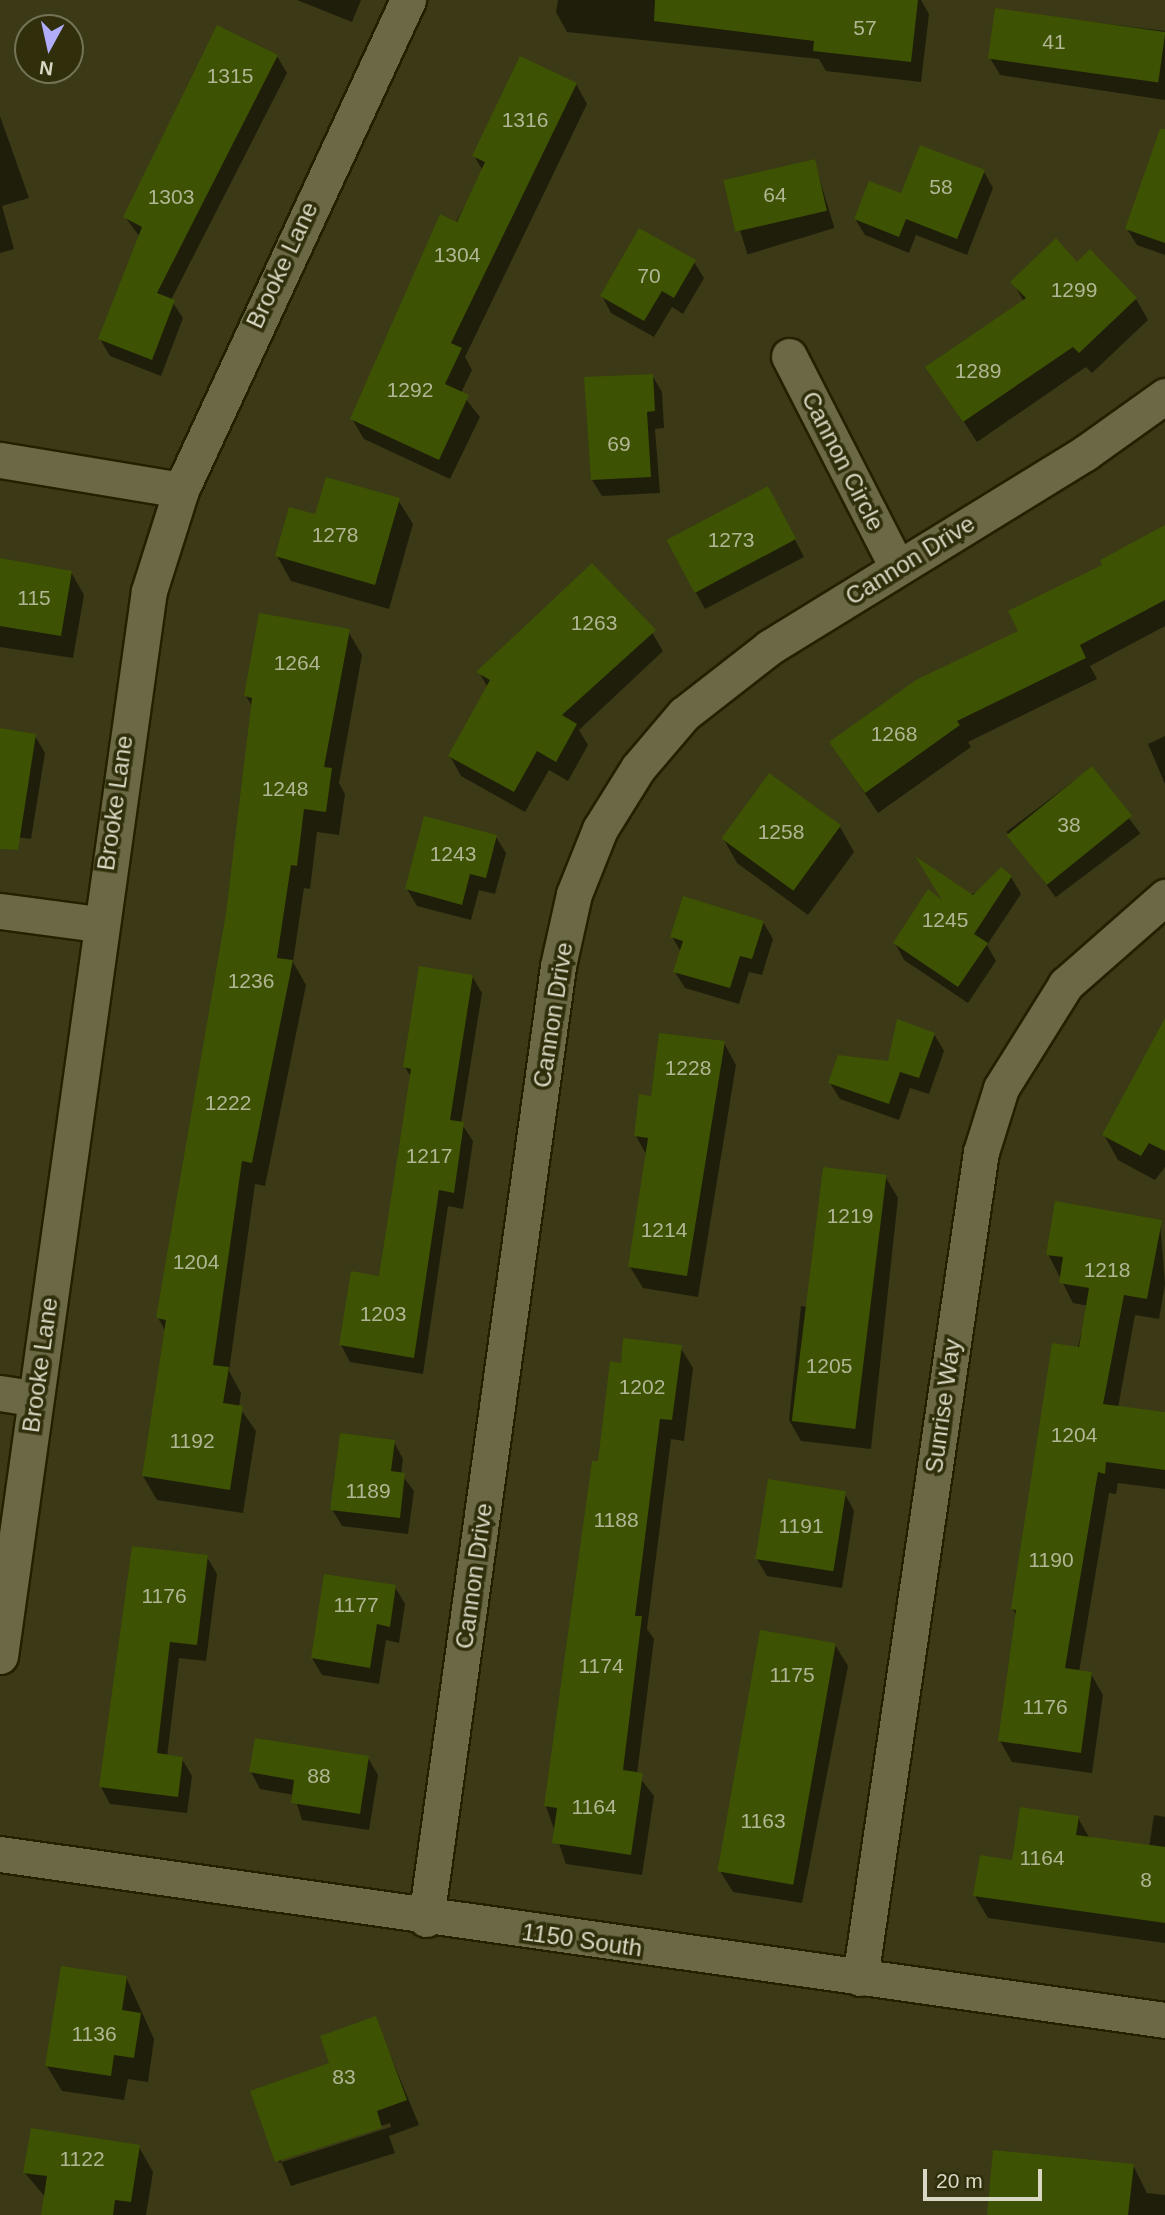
<!DOCTYPE html>
<html>
<head>
<meta charset="utf-8">
<style>
	body { margin:0 }
	#map { position:relative; width:1165px; height:2215px; overflow:hidden; background:#3b3916; font-family:Arial,sans-serif }
	div>[style] { position:absolute }
	.shadow>* { inset:0; background:#0007; transform-origin:0 0 }
	.building>* { inset:0; background:#3d5203; transform-origin:0 0 }
	.roads { filter:drop-shadow(2px 0 #232000) drop-shadow(-2px 0 #232000) drop-shadow(0 2px #232000) drop-shadow(0 -2px #232000) }
	.street>* { height:35px; margin:-17.5px; padding:0 17.5px; transform-origin:17.5px; border-radius:17.5px; background:#6b6945 }
	span { translate:-50% -50%; white-space:nowrap; text-align:center; line-height:1.15; -webkit-text-stroke:7px #312f0b; paint-order:stroke }
	.number-label { font-size:21px; color:#b1b694 }
	.number-label span { -webkit-text-stroke-width:0 }
	.street-label { font-size:24px; color:#d8d8c4 }
	.north { position:absolute; left:14px; top:14px; width:70px; height:70px; box-sizing:border-box; background:#312f0b; border:2px solid #747355; border-radius:50%; rotate:188deg; font-size:19px; font-weight:700; line-height:28px; text-align:center; color:#d8d8c4 }
	.north::after { content:''; display:block; margin:auto; width:24px; height:32px; background:#b0aefa; clip-path:polygon(50% 0,100% 100%,50% 72%,0 100%) }
	.scale { position:absolute; left:923px; top:2169px; width:119px; height:32px; box-sizing:border-box; border:4px solid #d8d8c4; border-top:0; padding-left:9px; font-size:21px; line-height:24px; white-space:nowrap; color:#d8d8c4; -webkit-text-stroke:5px #312f0b; paint-order:stroke }
</style>
</head>
<body>
<div id="map">
	<div class="shadow">
		<div style="clip-path:polygon(297px 0,361px 0,352px 22px)"></div>
		<div style="clip-path:polygon(558px 0,921px 0,929px 14px,921px 82px,826px 71px,819px 59px,567px 32px,556px 12px)"></div>
		<div style="clip-path:polygon(996px 10px,1165px 31px,1165px 100px,1000px 75px,990px 58px)"></div>
		<div style="clip-path:polygon(277px 56px,287px 73px,171px 300px,183px 318px,161px 376px,110px 356px,100px 339px,140px 237px,125px 217px)"></div>
		<div style="clip-path:polygon(576px 84px,587px 104px,465px 357px,472px 370px,461px 393px,480px 417px,450px 479px,364px 439px,352px 419px,483px 171px,474px 156px)"></div>
		<div style="clip-path:polygon(0 116px,29px 198px,2px 206px,14px 249px,0 253px)"></div>
		<div style="left:814px;top:161px;width:70px;height:91px;rotate:73deg"></div>
		<div style="clip-path:polygon(1165px 164px,1165px 255px,1137px 245px,1127px 229px)"></div>
		<div style="clip-path:polygon(984px 172px,993px 188px,967px 255px,916px 235px,909px 253px,865px 235px,855px 219px,902px 196px)"></div>
		<div style="clip-path:polygon(694px 262px,704px 278px,683px 314px,672px 307px,654px 337px,611px 313px,602px 296px)"></div>
		<div style="clip-path:polygon(1077px 264px,1136px 299px,1148px 320px,1092px 373px,1086px 367px,977px 442px,928px 367px,1024px 302px,1013px 282px)"></div>
		<div style="clip-path:polygon(652px 375px,662px 392px,664px 428px,655px 429px,660px 493px,602px 496px,592px 480px)"></div>
		<div style="clip-path:polygon(398px 500px,413px 524px,389px 609px,291px 581px,277px 556px,316px 517px)"></div>
		<div style="clip-path:polygon(777px 505px,804px 557px,705px 609px,668px 541px)"></div>
		<div style="clip-path:polygon(1165px 527px,1165px 626px,1090px 666px,1097px 679px,968px 742px,971px 747px,878px 813px,831px 743px,1021px 632px)"></div>
		<div style="clip-path:polygon(0 561px,71px 572px,84px 595px,73px 658px,0 647px)"></div>
		<div style="clip-path:polygon(348px 631px,362px 655px,339px 783px,345px 794px,339px 835px,317px 832px,310px 889px,304px 888px,293px 962px,306px 985px,265px 1186px,255px 1184px,229px 1371px,241px 1393px,239px 1407px,256px 1431px,243px 1513px,157px 1500px,143px 1476px,166px 1332px,158px 1318px,228px 913px,253px 708px,246px 696px)"></div>
		<div style="clip-path:polygon(651px 631px,663px 651px,579px 730px,588px 745px,568px 781px,549px 770px,525px 812px,461px 776px,450px 756px,488px 688px,479px 672px)"></div>
		<div style="clip-path:polygon(0 730px,35px 736px,45px 753px,31px 839px,0 835px)"></div>
		<div style="clip-path:polygon(1165px 736px,1165px 784px,1148px 744px)"></div>
		<div style="left:1091px;top:768px;width:82px;height:106px;rotate:53deg"></div>
		<div style="clip-path:polygon(840px 827px,854px 852px,808px 915px,737px 863px,723px 838px)"></div>
		<div style="clip-path:polygon(496px 837px,506px 853px,495px 894px,479px 890px,471px 920px,417px 906px,407px 889px)"></div>
		<div style="clip-path:polygon(1011px 877px,1021px 894px,987px 945px,996px 961px,968px 1003px,904px 960px,895px 943px,947px 905px)"></div>
		<div style="clip-path:polygon(763px 922px,773px 939px,762px 975px,749px 972px,739px 1004px,685px 988px,675px 972px,681px 952px,672px 937px)"></div>
		<div style="clip-path:polygon(472px 976px,482px 993px,461px 1123px,473px 1141px,463px 1209px,448px 1206px,423px 1374px,350px 1362px,341px 1345px,381px 1278px,412px 1079px,405px 1067px)"></div>
		<div style="clip-path:polygon(934px 1034px,944px 1051px,929px 1094px,910px 1088px,899px 1120px,840px 1099px,830px 1083px,889px 1063px)"></div>
		<div style="clip-path:polygon(724px 1043px,736px 1065px,698px 1297px,643px 1288px,630px 1267px,647px 1156px,636px 1136px,653px 1098px)"></div>
		<div style="clip-path:polygon(1165px 1056px,1165px 1167px,1155px 1180px,1118px 1160px,1104px 1135px)"></div>
		<div style="clip-path:polygon(885px 1176px,898px 1198px,871px 1449px,801px 1441px,789px 1420px,801px 1306px,809px 1307px)"></div>
		<div style="clip-path:polygon(1160px 1222px,1165px 1284px,1159px 1319px,1135px 1315px,1118px 1408px,1165px 1414px,1165px 1489px,1118px 1483px,1116px 1494px,1109px 1493px,1079px 1672px,1091px 1674px,1103px 1695px,1092px 1773px,1012px 1762px,1000px 1741px,1017px 1617px,1013px 1609px,1088px 1306px,1073px 1303px,1048px 1254px)"></div>
		<div style="clip-path:polygon(680px 1347px,693px 1368px,684px 1441px,671px 1439px,647px 1629px,654px 1639px,637px 1774px,654px 1796px,642px 1875px,566px 1864px,546px 1806px,600px 1463px,622px 1365px)"></div>
		<div style="clip-path:polygon(394px 1442px,403px 1459px,401px 1474px,414px 1491px,408px 1534px,342px 1526px,332px 1509px)"></div>
		<div style="clip-path:polygon(845px 1494px,854px 1511px,842px 1588px,767px 1576px,757px 1559px)"></div>
		<div style="clip-path:polygon(207px 1557px,217px 1574px,206px 1661px,179px 1658px,167px 1757px,182px 1759px,192px 1776px,187px 1813px,110px 1804px,101px 1787px)"></div>
		<div style="clip-path:polygon(395px 1587px,405px 1604px,399px 1643px,386px 1640px,379px 1684px,322px 1675px,312px 1658px)"></div>
		<div style="clip-path:polygon(835px 1645px,848px 1666px,802px 1903px,733px 1892px,720px 1871px)"></div>
		<div style="clip-path:polygon(368px 1758px,378px 1775px,369px 1830px,302px 1820px,294px 1795px,260px 1789px,251px 1772px)"></div>
		<div style="clip-path:polygon(1154px 1815px,1165px 1817px,1165px 1943px,988px 1918px,975px 1896px,1078px 1818px,1090px 1839px,1149px 1847px)"></div>
		<div style="clip-path:polygon(126px 1977px,154px 2039px,148px 2082px,128px 2079px,124px 2100px,62px 2091px,47px 2066px)"></div>
		<div style="clip-path:polygon(evenodd,375px 2018px,419px 2125px,389px 2136px,395px 2153px,291px 2186px,253px 2092px,331px 2064px,375px 2018px,390px 2123px,391px 2127px,279px 2163px,279px 2159px,390px 2123px)"></div>
		<div style="clip-path:polygon(139px 2147px,153px 2172px,146px 2215px,43px 2215px,46px 2198px,25px 2173px)"></div>
		<div style="clip-path:polygon(1133px 2165px,1147px 2193px,1165px 2195px,1165px 2215px,989px 2215px)"></div>
	</div>
	<div class="building">
		<div style="clip-path:polygon(655px 0,918px 0,911px 62px,813px 51px,814px 41px,654px 21px)"></div>
		<div style="left:995px;top:8px;width:172px;height:51px;rotate:8deg"></div>
		<div style="clip-path:polygon(217px 25px,278px 55px,157px 293px,175px 300px,152px 360px,98px 339px,142px 227px,123px 217px)"></div>
		<div style="clip-path:polygon(520px 56px,577px 83px,451px 343px,462px 348px,445px 384px,469px 395px,439px 460px,350px 419px,440px 214px,457px 222px,485px 162px,472px 156px)"></div>
		<div style="clip-path:polygon(1160px 129px,1165px 129px,1165px 243px,1125px 229px)"></div>
		<div style="clip-path:polygon(920px 145px,985px 170px,957px 239px,906px 219px,899px 237px,854px 219px,869px 181px,901px 193px)"></div>
		<div style="left:815px;top:159px;width:53px;height:94px;rotate:77deg"></div>
		<div style="clip-path:polygon(639px 228px,696px 260px,674px 298px,662px 291px,644px 321px,600px 296px)"></div>
		<div style="clip-path:polygon(1056px 238px,1077px 262px,1090px 249px,1137px 298px,1079px 353px,1073px 347px,963px 422px,925px 367px,1026px 298px,1010px 282px)"></div>
		<div style="clip-path:polygon(653px 374px,655px 411px,647px 412px,651px 477px,591px 480px,584px 377px)"></div>
		<div style="clip-path:polygon(326px 477px,400px 498px,375px 585px,275px 556px,289px 507px,315px 514px)"></div>
		<div style="left:768px;top:486px;width:60px;height:115px;rotate:62deg"></div>
		<div style="clip-path:polygon(1165px 525px,1165px 600px,1080px 645px,1086px 658px,957px 721px,960px 725px,865px 793px,829px 742px,916px 680px,1018px 631px,1008px 611px,1102px 565px,1100px 560px)"></div>
		<div style="clip-path:polygon(0 558px,72px 571px,61px 636px,0 626px)"></div>
		<div style="clip-path:polygon(592px 563px,656px 630px,562px 715px,577px 724px,556px 762px,537px 751px,514px 792px,448px 756px,490px 680px,476px 672px)"></div>
		<div style="clip-path:polygon(259px 613px,350px 629px,324px 767px,332px 768px,326px 812px,304px 809px,297px 866px,291px 865px,277px 958px,293px 960px,252px 1163px,242px 1161px,213px 1365px,229px 1367px,223px 1403px,243px 1406px,230px 1490px,142px 1476px,166px 1320px,156px 1318px,226px 913px,252px 698px,244px 696px)"></div>
		<div style="clip-path:polygon(0 728px,36px 734px,18px 850px,0 849px)"></div>
		<div style="left:1092px;top:766px;width:64px;height:110px;rotate:51deg"></div>
		<div style="left:769px;top:773px;width:89px;height:81px;rotate:36deg"></div>
		<div style="clip-path:polygon(424px 816px,497px 835px,486px 878px,470px 874px,462px 905px,405px 889px)"></div>
		<div style="clip-path:polygon(915px 856px,973px 895px,1001px 867px,1012px 876px,974px 934px,988px 943px,958px 987px,893px 943px,928px 889px,942px 900px)"></div>
		<div style="clip-path:polygon(683px 896px,764px 921px,752px 959px,740px 956px,730px 988px,673px 972px,683px 941px,670px 937px)"></div>
		<div style="clip-path:polygon(419px 966px,473px 975px,450px 1120px,464px 1122px,454px 1193px,439px 1190px,414px 1358px,339px 1345px,351px 1271px,379px 1276px,411px 1069px,403px 1067px)"></div>
		<div style="clip-path:polygon(1165px 1018px,1165px 1151px,1149px 1143px,1141px 1156px,1102px 1135px)"></div>
		<div style="clip-path:polygon(897px 1019px,935px 1033px,919px 1078px,900px 1072px,889px 1104px,828px 1083px,838px 1055px,888px 1061px)"></div>
		<div style="clip-path:polygon(659px 1033px,725px 1041px,687px 1276px,628px 1267px,648px 1138px,634px 1136px,639px 1094px,651px 1096px)"></div>
		<div style="left:823px;top:1167px;width:64px;height:256px;rotate:7deg"></div>
		<div style="clip-path:polygon(1055px 1201px,1162px 1220px,1147px 1299px,1124px 1295px,1103px 1404px,1165px 1412px,1165px 1470px,1106px 1462px,1105px 1474px,1098px 1472px,1065px 1668px,1092px 1672px,1081px 1753px,998px 1741px,1016px 1610px,1011px 1609px,1052px 1343px,1079px 1347px,1089px 1288px,1059px 1283px,1063px 1257px,1046px 1255px)"></div>
		<div style="clip-path:polygon(623px 1338px,682px 1345px,672px 1420px,660px 1419px,635px 1616px,642px 1616px,623px 1770px,643px 1773px,631px 1855px,552px 1843px,557px 1808px,544px 1806px,592px 1461px,598px 1461px,610px 1361px,621px 1363px)"></div>
		<div style="clip-path:polygon(340px 1433px,395px 1440px,391px 1471px,405px 1473px,400px 1518px,330px 1510px)"></div>
		<div style="left:768px;top:1479px;width:79px;height:81px;rotate:9deg"></div>
		<div style="clip-path:polygon(132px 1546px,208px 1555px,197px 1645px,170px 1642px,157px 1753px,183px 1757px,178px 1797px,99px 1787px)"></div>
		<div style="clip-path:polygon(324px 1574px,396px 1585px,390px 1627px,377px 1624px,370px 1668px,311px 1658px)"></div>
		<div style="left:760px;top:1630px;width:77px;height:245px;rotate:10deg"></div>
		<div style="clip-path:polygon(255px 1738px,369px 1756px,360px 1814px,291px 1803px,294px 1780px,249px 1772px)"></div>
		<div style="clip-path:polygon(1020px 1807px,1079px 1816px,1076px 1835px,1165px 1847px,1165px 1923px,973px 1896px,980px 1855px,1012px 1860px)"></div>
		<div style="clip-path:polygon(61px 1966px,127px 1976px,122px 2010px,141px 2013px,134px 2058px,114px 2055px,111px 2076px,45px 2066px)"></div>
		<div style="clip-path:polygon(376px 2016px,407px 2100px,377px 2111px,382px 2128px,275px 2162px,250px 2091px,329px 2063px,320px 2036px)"></div>
		<div style="clip-path:polygon(31px 2128px,140px 2145px,131px 2202px,115px 2200px,113px 2215px,41px 2215px,47px 2176px,23px 2173px)"></div>
		<div style="clip-path:polygon(993px 2150px,1134px 2164px,1128px 2215px,987px 2215px)"></div>
	</div>
	<div class="roads">
		<div class="street">
			<div style="left:789px;top:356px;width:237px;rotate:62.9deg"></div>
			<div style="left:0;top:460px;width:183px;rotate:9.4deg"></div>
			<div style="left:0;top:911px;width:99px;rotate:7.6deg"></div>
			<div style="left:0;top:1393px;width:36px;rotate:9deg"></div>
			<div style="left:0;top:1656px;width:1075px;rotate:-82.04deg"></div>
			<div style="left:149px;top:591px;width:106px;rotate:-72.4deg"></div>
			<div style="left:181px;top:490px;width:540px;rotate:-65.14deg"></div>
			<div style="left:0;top:1854px;width:1177px;rotate:8.11deg"></div>
			<div style="left:426px;top:1919px;width:962px;rotate:-82.11deg"></div>
			<div style="left:558px;top:966px;width:74px;rotate:-77.5deg"></div>
			<div style="left:574px;top:894px;width:70px;rotate:-68.2deg"></div>
			<div style="left:600px;top:829px;width:72px;rotate:-58.1deg"></div>
			<div style="left:638px;top:768px;width:71px;rotate:-49.6deg"></div>
			<div style="left:684px;top:714px;width:109px;rotate:-37.9deg"></div>
			<div style="left:770px;top:647px;width:370px;rotate:-31.6deg"></div>
			<div style="left:1085px;top:453px;width:98px;rotate:-35.5deg"></div>
			<div style="left:860px;top:1978px;width:835px;rotate:-81.67deg"></div>
			<div style="left:981px;top:1152px;width:67px;rotate:-72.6deg"></div>
			<div style="left:1001px;top:1088px;width:123px;rotate:-58deg"></div>
			<div style="left:1066px;top:984px;width:132px;rotate:-41.3deg"></div>
		</div>
	</div>
	<div class="number-label">
		<span style="left:865px;top:28px">57</span>
		<span style="left:1054px;top:42px">41</span>
		<span style="left:230px;top:76px">1315</span>
		<span style="left:525px;top:120px">1316</span>
		<span style="left:941px;top:187px">58</span>
		<span style="left:775px;top:195px">64</span>
		<span style="left:171px;top:197px">1303</span>
		<span style="left:457px;top:255px">1304</span>
		<span style="left:649px;top:276px">70</span>
		<span style="left:1074px;top:290px">1299</span>
		<span style="left:978px;top:371px">1289</span>
		<span style="left:410px;top:390px">1292</span>
		<span style="left:619px;top:444px">69</span>
		<span style="left:335px;top:535px">1278</span>
		<span style="left:731px;top:540px">1273</span>
		<span style="left:34px;top:598px">115</span>
		<span style="left:594px;top:623px">1263</span>
		<span style="left:297px;top:663px">1264</span>
		<span style="left:894px;top:734px">1268</span>
		<span style="left:285px;top:789px">1248</span>
		<span style="left:1069px;top:825px">38</span>
		<span style="left:781px;top:832px">1258</span>
		<span style="left:453px;top:854px">1243</span>
		<span style="left:945px;top:920px">1245</span>
		<span style="left:251px;top:981px">1236</span>
		<span style="left:688px;top:1068px">1228</span>
		<span style="left:228px;top:1103px">1222</span>
		<span style="left:429px;top:1156px">1217</span>
		<span style="left:850px;top:1216px">1219</span>
		<span style="left:664px;top:1230px">1214</span>
		<span style="left:196px;top:1262px">1204</span>
		<span style="left:1107px;top:1270px">1218</span>
		<span style="left:383px;top:1314px">1203</span>
		<span style="left:829px;top:1366px">1205</span>
		<span style="left:642px;top:1387px">1202</span>
		<span style="left:1074px;top:1435px">1204</span>
		<span style="left:192px;top:1441px">1192</span>
		<span style="left:368px;top:1491px">1189</span>
		<span style="left:616px;top:1520px">1188</span>
		<span style="left:801px;top:1526px">1191</span>
		<span style="left:1051px;top:1560px">1190</span>
		<span style="left:164px;top:1596px">1176</span>
		<span style="left:356px;top:1605px">1177</span>
		<span style="left:601px;top:1666px">1174</span>
		<span style="left:792px;top:1675px">1175</span>
		<span style="left:1045px;top:1707px">1176</span>
		<span style="left:319px;top:1776px">88</span>
		<span style="left:594px;top:1807px">1164</span>
		<span style="left:763px;top:1821px">1163</span>
		<span style="left:1042px;top:1858px">1164</span>
		<span style="left:1146px;top:1880px">8</span>
		<span style="left:94px;top:2034px">1136</span>
		<span style="left:344px;top:2077px">83</span>
		<span style="left:82px;top:2159px">1122</span>
	</div>
	<div class="street-label">
		<span style="left:282px;top:265px;rotate:-65deg">Brooke Lane</span>
		<span style="left:843px;top:461px;rotate:63deg">Cannon Circle</span>
		<span style="left:910px;top:560px;rotate:-32deg">Cannon Drive</span>
		<span style="left:115px;top:803px;rotate:-82deg">Brooke Lane</span>
		<span style="left:553px;top:1015px;rotate:-81deg">Cannon Drive</span>
		<span style="left:40px;top:1365px;rotate:-82deg">Brooke Lane</span>
		<span style="left:943px;top:1406px;rotate:-82deg">Sunrise Way</span>
		<span style="left:474px;top:1576px;rotate:-82deg">Cannon Drive</span>
		<span style="left:582px;top:1940px;rotate:8deg">1150 South</span>
	</div>
	<div class="north">N</div>
	<div class="scale">20 m</div>
</div>
</body>
</html>
